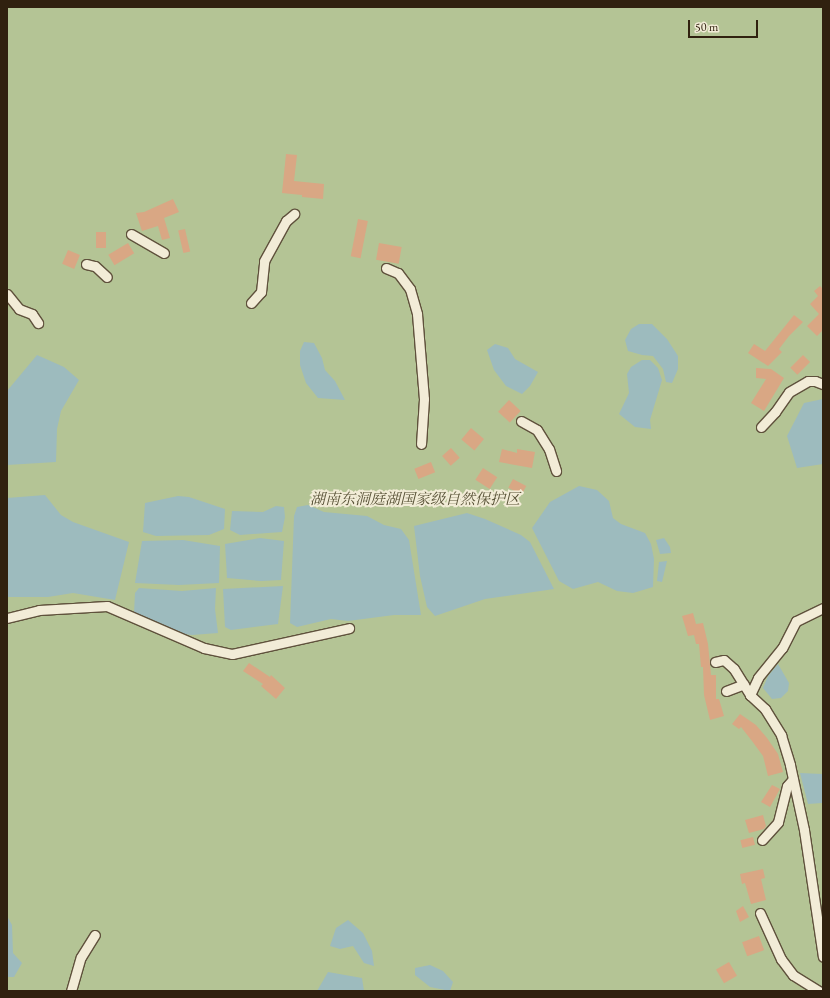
<!DOCTYPE html>
<html>
<head>
<meta charset="utf-8">
<style>
	body { margin:0 }
	#map { position:relative; width:830px; height:998px; overflow:hidden; background:#ebe2c2; font-family:"EB Garamond","Noto Serif SC",serif }
	div>[style] { position:absolute }
	.green>* { inset:0; background:#b4c495; transform-origin:0 0 }
	.water>* { inset:0; background:#9dbbbe }
	.building>* { inset:0; background:#d9a784; transform-origin:0 0 }
	.roads { filter:drop-shadow(1px 0 #5f513c) drop-shadow(-1px 0 #5f513c) drop-shadow(0 1px #5f513c) drop-shadow(0 -1px #5f513c) }
	.minor>* { height:9px; margin:-4.5px; padding:0 4.5px; transform-origin:4.5px; border-radius:4.5px; background:#f2ecd7 }
	span { translate:-50% -50%; white-space:nowrap; text-align:center; line-height:1.15; -webkit-text-stroke:4px #f2ecd7; paint-order:stroke }
	.park-label { font-size:15px; color:#585237; font-style:italic }
	.frame { position:absolute; inset:0; border:8px solid #30210f; pointer-events:none }
	.scale { position:absolute; left:688px; top:20px; width:70px; height:18px; box-sizing:border-box; border:2px solid #30210f; border-top:0; padding-left:5px; font-size:12px; line-height:14px; white-space:nowrap; color:#30210f; -webkit-text-stroke:3px #f2ecd7; paint-order:stroke }
</style>
</head>
<body>
<div id="map">
	<div class="green">
		<div style="left:7px;top:7px;width:816px;height:984px"></div>
	</div>
	<div class="water">
		<div style="clip-path:polygon(639px 324px,652px 324px,667px 339px,678px 356px,678px 369px,672px 383px,666px 382px,663px 369px,653px 356px,642px 355px,628px 351px,625px 340px,631px 329px)"></div>
		<div style="clip-path:polygon(304px 342px,314px 343px,322px 358px,325px 370px,335px 381px,345px 400px,318px 398px,306px 383px,300px 365px,300px 351px)"></div>
		<div style="clip-path:polygon(495px 344px,508px 348px,515px 359px,538px 372px,530px 386px,522px 394px,506px 386px,494px 370px,487px 350px)"></div>
		<div style="clip-path:polygon(37px 355px,64px 367px,79px 380px,61px 411px,57px 429px,56px 462px,7px 465px,7px 391px)"></div>
		<div style="clip-path:polygon(642px 360px,650px 360px,658px 368px,662px 380px,650px 420px,651px 429px,635px 427px,619px 414px,629px 393px,627px 374px,631px 367px)"></div>
		<div style="clip-path:polygon(823px 399px,823px 464px,797px 468px,787px 436px,804px 403px)"></div>
		<div style="clip-path:polygon(579px 486px,597px 490px,609px 501px,613px 518px,621px 524px,645px 533px,651px 544px,654px 559px,653px 587px,633px 593px,617px 591px,598px 582px,573px 589px,559px 581px,532px 528px,550px 502px)"></div>
		<div style="clip-path:polygon(45px 495px,61px 515px,73px 522px,129px 542px,115px 600px,73px 593px,48px 597px,7px 597px,7px 498px)"></div>
		<div style="clip-path:polygon(178px 496px,189px 497px,225px 509px,224px 529px,209px 535px,156px 536px,143px 532px,145px 503px)"></div>
		<div style="clip-path:polygon(308px 505px,324px 512px,367px 516px,384px 525px,401px 529px,409px 540px,421px 615px,394px 615px,348px 621px,331px 619px,297px 627px,290px 623px,294px 516px,297px 507px)"></div>
		<div style="clip-path:polygon(276px 506px,284px 507px,285px 517px,282px 532px,240px 535px,230px 530px,232px 511px,263px 512px)"></div>
		<div style="clip-path:polygon(467px 513px,485px 519px,521px 535px,530px 542px,554px 589px,485px 599px,435px 616px,427px 607px,420px 576px,414px 526px)"></div>
		<div style="clip-path:polygon(260px 538px,284px 541px,281px 580px,261px 581px,227px 578px,225px 544px)"></div>
		<div style="clip-path:polygon(664px 538px,670px 547px,671px 553px,660px 554px,656px 540px)"></div>
		<div style="clip-path:polygon(183px 540px,220px 546px,219px 583px,179px 585px,135px 583px,142px 541px)"></div>
		<div style="clip-path:polygon(667px 561px,662px 582px,657px 581px,659px 562px)"></div>
		<div style="clip-path:polygon(283px 586px,278px 624px,231px 630px,225px 627px,223px 589px)"></div>
		<div style="clip-path:polygon(139px 588px,182px 591px,216px 588px,215px 609px,218px 633px,192px 635px,174px 633px,144px 622px,134px 613px,135px 593px)"></div>
		<div style="clip-path:polygon(778px 664px,789px 683px,788px 691px,781px 698px,772px 699px,763px 688px,768px 676px)"></div>
		<div style="clip-path:polygon(800px 773px,822px 774px,822px 803px,808px 804px)"></div>
		<div style="clip-path:polygon(7px 916px,12px 925px,13px 953px,22px 963px,14px 977px,7px 977px)"></div>
		<div style="clip-path:polygon(348px 920px,363px 933px,372px 951px,374px 966px,364px 963px,353px 946px,340px 949px,330px 946px,336px 928px)"></div>
		<div style="clip-path:polygon(430px 965px,443px 971px,453px 982px,450px 991px,430px 987px,415px 975px,415px 968px)"></div>
		<div style="clip-path:polygon(328px 972px,362px 978px,364px 991px,317px 991px)"></div>
	</div>
	<div class="building">
		<div style="clip-path:polygon(286px 154px,297px 155px,294px 181px,324px 184px,323px 199px,302px 197px,302px 195px,282px 193px)"></div>
		<div style="clip-path:polygon(173px 199px,179px 212px,164px 218px,170px 238px,162px 240px,158px 226px,142px 231px,136px 213px,144px 212px)"></div>
		<div style="left:358px;top:219px;width:10px;height:38px;rotate:11deg"></div>
		<div style="left:185px;top:229px;width:23px;height:7px;rotate:77deg"></div>
		<div style="left:96px;top:232px;width:10px;height:16px"></div>
		<div style="left:128px;top:243px;width:12px;height:23px;rotate:59deg"></div>
		<div style="left:379px;top:243px;width:23px;height:17px;rotate:10deg"></div>
		<div style="left:68px;top:250px;width:13px;height:15px;rotate:23deg"></div>
		<div style="clip-path:polygon(820px 286px,823px 289px,823px 330px,817px 336px,807px 326px,819px 314px,810px 304px,818px 296px,814px 291px)"></div>
		<div style="clip-path:polygon(794px 315px,803px 322px,789px 336px,779px 349px,782px 352px,768px 366px,748px 353px,754px 344px,765px 351px)"></div>
		<div style="left:803px;top:355px;width:10px;height:18px;rotate:45deg"></div>
		<div style="clip-path:polygon(756px 368px,771px 369px,784px 378px,764px 411px,751px 403px,766px 379px,756px 378px)"></div>
		<div style="left:509px;top:400px;width:16px;height:16px;rotate:43deg"></div>
		<div style="left:471px;top:428px;width:17px;height:15px;rotate:40deg"></div>
		<div style="left:451px;top:448px;width:13px;height:12px;rotate:48deg"></div>
		<div style="clip-path:polygon(502px 449px,517px 453px,517px 449px,535px 452px,532px 468px,499px 462px)"></div>
		<div style="left:431px;top:462px;width:11px;height:18px;rotate:68deg"></div>
		<div style="left:483px;top:468px;width:17px;height:14px;rotate:33deg"></div>
		<div style="left:513px;top:479px;width:15px;height:10px;rotate:28deg"></div>
		<div style="clip-path:polygon(693px 613px,696px 624px,703px 623px,708px 644px,711px 675px,716px 675px,716px 699px,719px 699px,724px 716px,710px 720px,704px 695px,703px 667px,701px 667px,699px 644px,696px 644px,694px 635px,688px 636px,682px 616px)"></div>
		<div style="clip-path:polygon(249px 663px,270px 677px,271px 675px,285px 688px,276px 699px,261px 686px,263px 684px,243px 671px)"></div>
		<div style="clip-path:polygon(740px 714px,756px 725px,767px 738px,778px 754px,783px 772px,768px 776px,763px 756px,752px 741px,741px 727px,739px 729px,732px 724px)"></div>
		<div style="clip-path:polygon(772px 785px,780px 789px,770px 807px,761px 802px)"></div>
		<div style="clip-path:polygon(763px 815px,766px 826px,764px 829px,749px 833px,745px 820px)"></div>
		<div style="left:753px;top:837px;width:8px;height:13px;rotate:76deg"></div>
		<div style="clip-path:polygon(763px 869px,765px 878px,761px 879px,766px 900px,751px 904px,745px 883px,742px 884px,740px 874px)"></div>
		<div style="clip-path:polygon(743px 906px,749px 917px,740px 922px,736px 911px)"></div>
		<div style="left:759px;top:936px;width:15px;height:18px;rotate:70deg"></div>
		<div style="left:729px;top:962px;width:16px;height:15px;rotate:60deg"></div>
	</div>
	<div class="roads">
		<div class="minor">
			<div style="left:131px;top:234px;width:38px;rotate:30deg"></div>
			<div style="left:86px;top:264px;width:9px;rotate:13deg"></div>
			<div style="left:95px;top:266px;width:16px;rotate:43deg"></div>
			<div style="left:386px;top:268px;width:13px;rotate:23deg"></div>
			<div style="left:398px;top:273px;width:20px;rotate:53deg"></div>
			<div style="left:410px;top:289px;width:26px;rotate:74deg"></div>
			<div style="left:417px;top:314px;width:85px;rotate:85.3deg"></div>
			<div style="left:424px;top:399px;width:45px;rotate:93.8deg"></div>
			<div style="left:7px;top:294px;width:19px;rotate:51deg"></div>
			<div style="left:19px;top:309px;width:14px;rotate:21deg"></div>
			<div style="left:32px;top:314px;width:11px;rotate:56deg"></div>
			<div style="left:251px;top:303px;width:15px;rotate:-48deg"></div>
			<div style="left:261px;top:292px;width:31px;rotate:-84deg"></div>
			<div style="left:264px;top:261px;width:46px;rotate:-61.2deg"></div>
			<div style="left:286px;top:221px;width:11px;rotate:-41deg"></div>
			<div style="left:521px;top:421px;width:18px;rotate:29deg"></div>
			<div style="left:537px;top:430px;width:22px;rotate:58deg"></div>
			<div style="left:549px;top:449px;width:23px;rotate:72deg"></div>
			<div style="left:761px;top:427px;width:21px;rotate:-47deg"></div>
			<div style="left:775px;top:412px;width:24px;rotate:-55deg"></div>
			<div style="left:789px;top:392px;width:22px;rotate:-30deg"></div>
			<div style="left:808px;top:381px;width:7px"></div>
			<div style="left:815px;top:381px;width:9px;rotate:21deg"></div>
			<div style="left:823px;top:608px;width:30px;rotate:154deg"></div>
			<div style="left:796px;top:621px;width:30px;rotate:117deg"></div>
			<div style="left:782px;top:648px;width:38px;rotate:129deg"></div>
			<div style="left:758px;top:678px;width:19px;rotate:115deg"></div>
			<div style="left:750px;top:695px;width:21px;rotate:43deg"></div>
			<div style="left:765px;top:709px;width:31px;rotate:58deg"></div>
			<div style="left:781px;top:735px;width:31px;rotate:73deg"></div>
			<div style="left:790px;top:765px;width:66px;rotate:77.8deg"></div>
			<div style="left:804px;top:830px;width:128px;rotate:81.5deg"></div>
			<div style="left:7px;top:618px;width:33px;rotate:-14deg"></div>
			<div style="left:39px;top:610px;width:68px;rotate:-3.4deg"></div>
			<div style="left:107px;top:606px;width:106px;rotate:23.4deg"></div>
			<div style="left:204px;top:648px;width:29px;rotate:12deg"></div>
			<div style="left:232px;top:654px;width:120px;rotate:-12.5deg"></div>
			<div style="left:715px;top:662px;width:9px;rotate:-13deg"></div>
			<div style="left:724px;top:660px;width:13px;rotate:42deg"></div>
			<div style="left:734px;top:669px;width:31px;rotate:58deg"></div>
			<div style="left:726px;top:691px;width:19px;rotate:-21deg"></div>
			<div style="left:762px;top:840px;width:24px;rotate:-48deg"></div>
			<div style="left:778px;top:822px;width:37px;rotate:-76deg"></div>
			<div style="left:787px;top:786px;width:9px;rotate:-49deg"></div>
			<div style="left:760px;top:913px;width:51px;rotate:65.5deg"></div>
			<div style="left:781px;top:959px;width:20px;rotate:53deg"></div>
			<div style="left:793px;top:975px;width:31px;rotate:32deg"></div>
			<div style="left:71px;top:991px;width:35px;rotate:-74deg"></div>
			<div style="left:81px;top:957px;width:26px;rotate:-58deg"></div>
		</div>
	</div>
	<div class="park-label">
		<span style="left:415px;top:499px">湖南东洞庭湖国家级自然保护区</span>
	</div>
	<div class="frame"></div>
	<div class="scale">50 m</div>
</div>
</body>
</html>
